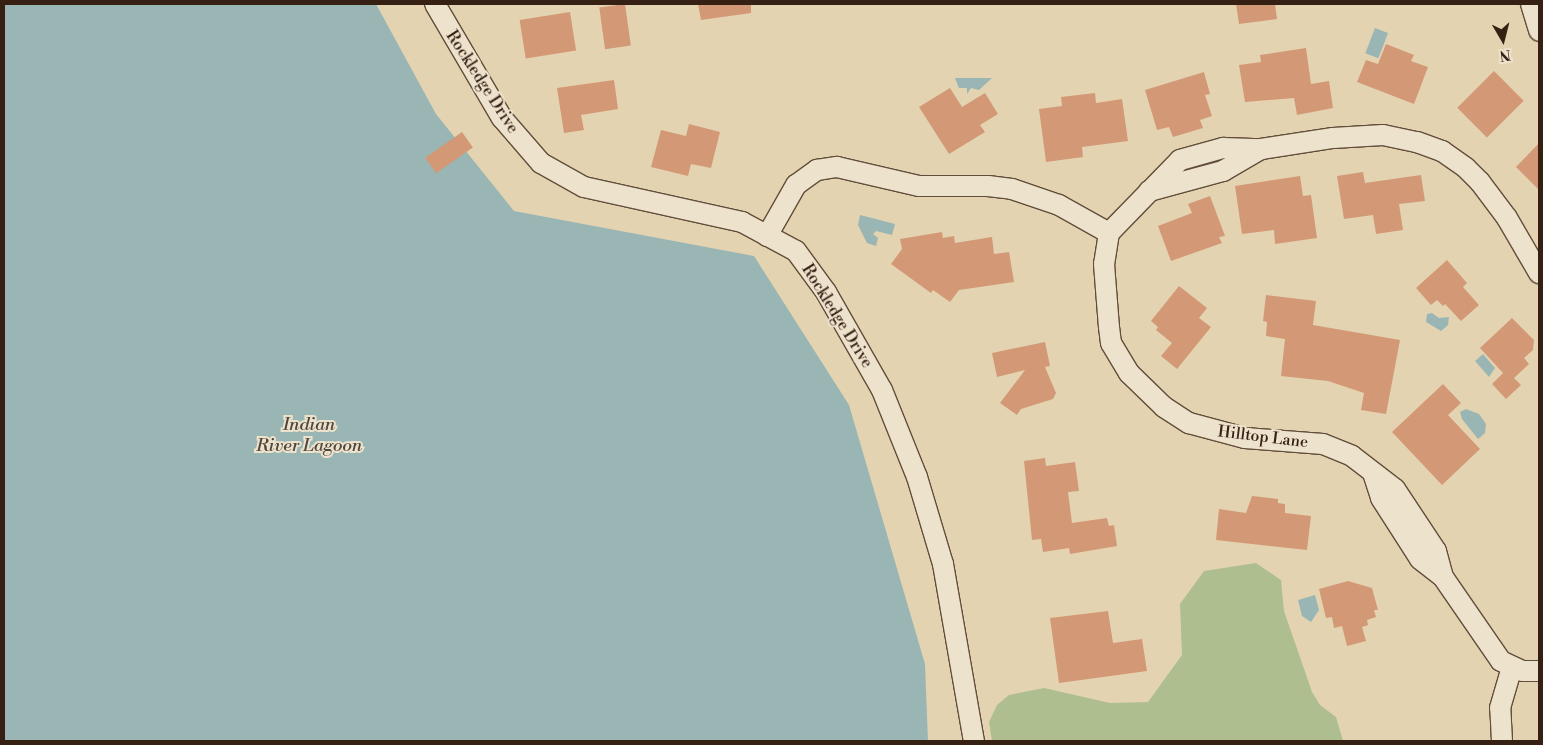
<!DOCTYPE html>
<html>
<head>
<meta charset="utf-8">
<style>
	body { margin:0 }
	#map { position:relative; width:1543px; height:745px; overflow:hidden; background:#e4d3b1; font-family:"Libre Bodoni",serif }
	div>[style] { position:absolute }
	.green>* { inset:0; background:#afbe8f }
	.water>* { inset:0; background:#99b6b5; transform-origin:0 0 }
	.building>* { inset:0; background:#d39976; transform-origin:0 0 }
	.roads { filter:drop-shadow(1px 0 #624d3b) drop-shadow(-1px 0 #624d3b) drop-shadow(0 1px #624d3b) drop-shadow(0 -1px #624d3b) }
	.minor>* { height:20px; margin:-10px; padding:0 10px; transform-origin:10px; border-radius:10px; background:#ede2cc }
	span { translate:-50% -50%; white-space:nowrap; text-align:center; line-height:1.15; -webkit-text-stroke:4px #ede2cc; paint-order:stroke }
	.street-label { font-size:16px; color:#362014 }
	.water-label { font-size:18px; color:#4f463c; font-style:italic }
	.frame { position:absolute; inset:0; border:5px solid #362014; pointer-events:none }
	.north { position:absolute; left:1478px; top:15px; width:50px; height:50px; -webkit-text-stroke:4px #ede2cc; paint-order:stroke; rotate:172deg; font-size:14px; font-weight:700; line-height:20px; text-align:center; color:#362014 }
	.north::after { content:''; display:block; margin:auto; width:18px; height:22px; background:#362014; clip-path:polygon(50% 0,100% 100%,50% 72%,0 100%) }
</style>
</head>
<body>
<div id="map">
	<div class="green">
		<div style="clip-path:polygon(1256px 563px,1281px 580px,1284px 611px,1312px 692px,1320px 705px,1336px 717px,1343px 741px,992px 741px,989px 722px,997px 705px,1009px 695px,1044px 688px,1110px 703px,1148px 702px,1182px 655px,1180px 604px,1204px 571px)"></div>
	</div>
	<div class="water">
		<div style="clip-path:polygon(4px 4px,376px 4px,436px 114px,514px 211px,754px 256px,849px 405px,925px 664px,928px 741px,4px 741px)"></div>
		<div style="left:1375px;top:28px;width:14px;height:27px;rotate:21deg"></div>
		<div style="clip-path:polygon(992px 78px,979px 90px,971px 88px,967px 94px,967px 88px,959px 88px,955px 78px)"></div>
		<div style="clip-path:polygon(860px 215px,895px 224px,892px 235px,876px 231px,873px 234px,878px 238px,876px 246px,867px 243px,858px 225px)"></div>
		<div style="clip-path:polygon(1432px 313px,1439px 318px,1449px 317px,1448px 325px,1441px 331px,1426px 322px,1427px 314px)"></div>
		<div style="clip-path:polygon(1483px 354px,1495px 368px,1489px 377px,1475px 361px)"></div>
		<div style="clip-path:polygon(1466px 409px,1479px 414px,1486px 424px,1485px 433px,1478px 439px,1462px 419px,1460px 412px)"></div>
		<div style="clip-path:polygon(1315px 595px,1319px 610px,1311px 622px,1302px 616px,1298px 600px)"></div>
	</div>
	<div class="building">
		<div style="left:625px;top:4px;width:42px;height:26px;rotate:82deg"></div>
		<div style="clip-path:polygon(698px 4px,751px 4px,751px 13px,701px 20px)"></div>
		<div style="clip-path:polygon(1236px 4px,1275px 4px,1277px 19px,1239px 24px)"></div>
		<div style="left:570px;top:12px;width:39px;height:51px;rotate:81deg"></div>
		<div style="clip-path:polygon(1386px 44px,1414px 55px,1411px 61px,1428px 67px,1414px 104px,1357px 82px,1366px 60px,1378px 64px)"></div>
		<div style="clip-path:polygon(1306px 48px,1311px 84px,1329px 81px,1333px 108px,1297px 115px,1294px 98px,1245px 102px,1239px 65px,1261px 62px,1260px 55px)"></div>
		<div style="left:1494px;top:71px;width:42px;height:52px;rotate:45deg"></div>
		<div style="clip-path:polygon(1204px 72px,1210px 94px,1205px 95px,1212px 116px,1200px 120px,1203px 128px,1173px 137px,1169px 127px,1157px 130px,1145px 90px)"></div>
		<div style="clip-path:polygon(614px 80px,618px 109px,581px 115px,584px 130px,564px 133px,557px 88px)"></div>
		<div style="clip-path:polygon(950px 88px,962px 107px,985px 93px,998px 114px,980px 125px,985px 132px,949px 154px,919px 107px)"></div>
		<div style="clip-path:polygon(1095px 93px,1096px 103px,1122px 99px,1128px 141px,1082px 147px,1083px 157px,1046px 162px,1039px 109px,1062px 106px,1061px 97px)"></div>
		<div style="clip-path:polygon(689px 124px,720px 132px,711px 168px,691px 164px,688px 176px,651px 167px,661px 130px,686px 136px)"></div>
		<div style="left:462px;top:132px;width:19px;height:45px;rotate:55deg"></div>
		<div style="clip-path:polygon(1539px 143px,1539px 190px,1516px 167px)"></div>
		<div style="clip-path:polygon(1363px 172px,1365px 183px,1421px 175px,1425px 201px,1399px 204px,1403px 230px,1376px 234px,1373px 215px,1344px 219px,1337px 176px)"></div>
		<div style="clip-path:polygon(1300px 176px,1303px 196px,1311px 195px,1317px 238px,1275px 244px,1274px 230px,1242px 234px,1235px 186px)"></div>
		<div style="clip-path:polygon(1210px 196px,1225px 236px,1219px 237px,1222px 243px,1171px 261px,1158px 226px,1192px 213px,1188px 204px)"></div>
		<div style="clip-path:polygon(942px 232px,943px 238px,954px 236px,955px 243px,992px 237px,994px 254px,1009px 252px,1014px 282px,959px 290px,950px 302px,933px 290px,931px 293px,891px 264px,902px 249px,900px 239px)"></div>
		<div style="clip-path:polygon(1447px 260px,1467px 283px,1463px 287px,1479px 305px,1461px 321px,1445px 304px,1443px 306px,1437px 300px,1431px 305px,1416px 288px)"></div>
		<div style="clip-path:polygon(1179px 286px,1207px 308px,1199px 318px,1211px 327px,1177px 369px,1161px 356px,1172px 343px,1156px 330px,1158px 327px,1151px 321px)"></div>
		<div style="clip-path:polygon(1266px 295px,1316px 301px,1313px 325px,1400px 340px,1386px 414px,1361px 410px,1364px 393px,1328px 381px,1281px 376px,1285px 339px,1266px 336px,1267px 322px,1263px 321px)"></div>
		<div style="clip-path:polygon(1512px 318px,1534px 340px,1533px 350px,1524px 358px,1529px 364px,1514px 378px,1521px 385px,1506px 399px,1492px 384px,1503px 373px,1480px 348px)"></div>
		<div style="clip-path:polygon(1045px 342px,1050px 366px,1045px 367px,1056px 393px,1053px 399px,1021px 409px,1017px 415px,1000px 403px,1025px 370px,997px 377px,992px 353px)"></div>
		<div style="clip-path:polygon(1443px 384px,1461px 403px,1448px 415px,1480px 449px,1442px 485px,1392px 432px)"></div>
		<div style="clip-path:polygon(1045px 458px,1046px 466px,1075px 462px,1079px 491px,1068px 492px,1072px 523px,1107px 518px,1109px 526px,1114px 525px,1117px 546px,1070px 554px,1069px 548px,1043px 552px,1041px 539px,1032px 540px,1024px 461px)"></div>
		<div style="clip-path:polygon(1252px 496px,1278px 499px,1278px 503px,1285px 504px,1285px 513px,1311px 516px,1307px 550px,1216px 540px,1219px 509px,1246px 513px)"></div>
		<div style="clip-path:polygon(1348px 581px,1372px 588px,1378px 610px,1374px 610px,1376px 617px,1367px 620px,1368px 625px,1362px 627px,1366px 641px,1347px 646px,1342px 626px,1334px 628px,1332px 617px,1326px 618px,1319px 589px)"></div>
		<div style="clip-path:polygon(1108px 611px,1113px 643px,1142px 639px,1147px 671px,1059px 683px,1050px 618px)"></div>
	</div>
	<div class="roads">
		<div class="minor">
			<div style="left:435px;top:4px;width:132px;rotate:59.6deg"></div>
			<div style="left:502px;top:118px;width:60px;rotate:49.1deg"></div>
			<div style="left:541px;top:163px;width:49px;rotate:29.2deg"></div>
			<div style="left:584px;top:187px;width:162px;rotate:12.5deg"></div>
			<div style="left:742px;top:222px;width:61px;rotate:28.2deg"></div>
			<div style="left:796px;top:251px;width:51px;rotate:53.8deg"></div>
			<div style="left:826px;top:292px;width:113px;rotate:60.3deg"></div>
			<div style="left:882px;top:390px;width:94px;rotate:68.1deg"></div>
			<div style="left:917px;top:477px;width:91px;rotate:73.4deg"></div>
			<div style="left:943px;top:564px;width:180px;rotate:80.1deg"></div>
			<div style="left:1531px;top:4px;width:28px;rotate:73deg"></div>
			<div style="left:1149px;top:191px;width:77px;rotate:-15.1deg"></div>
			<div style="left:1223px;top:171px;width:44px;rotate:-30.1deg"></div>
			<div style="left:1109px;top:233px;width:31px;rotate:99deg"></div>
			<div style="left:1104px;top:264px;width:63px;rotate:85.5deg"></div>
			<div style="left:1109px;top:327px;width:16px;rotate:83deg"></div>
			<div style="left:1111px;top:343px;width:35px;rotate:59deg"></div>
			<div style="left:1129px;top:373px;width:49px;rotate:44.2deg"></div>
			<div style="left:1164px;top:407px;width:30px;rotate:33deg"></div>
			<div style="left:1189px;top:423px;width:58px;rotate:15deg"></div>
			<div style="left:1245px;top:438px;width:78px;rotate:4.4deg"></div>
			<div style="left:1323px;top:444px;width:31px;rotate:22deg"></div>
			<div style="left:1352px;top:456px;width:54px;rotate:37.5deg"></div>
			<div style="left:1395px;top:489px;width:74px;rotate:56.5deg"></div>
			<div style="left:1436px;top:551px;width:27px;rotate:75deg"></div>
			<div style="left:1109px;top:233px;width:102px;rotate:-45.8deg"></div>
			<div style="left:1180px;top:160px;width:45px;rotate:-15.6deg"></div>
			<div style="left:1223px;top:148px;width:38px;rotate:2deg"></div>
			<div style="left:1261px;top:149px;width:73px;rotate:-8.7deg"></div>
			<div style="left:1333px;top:138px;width:50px;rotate:-3.4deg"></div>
			<div style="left:1383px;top:135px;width:35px;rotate:12deg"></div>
			<div style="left:1417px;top:142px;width:27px;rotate:20deg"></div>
			<div style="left:1442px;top:151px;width:29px;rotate:35deg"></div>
			<div style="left:1466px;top:168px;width:20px;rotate:45deg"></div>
			<div style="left:1480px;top:182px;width:45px;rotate:53.1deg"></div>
			<div style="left:1507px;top:218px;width:64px;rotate:59.8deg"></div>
			<div style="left:767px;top:236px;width:59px;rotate:-60.4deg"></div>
			<div style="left:796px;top:185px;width:26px;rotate:-36deg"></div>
			<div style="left:817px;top:170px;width:20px;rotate:-9deg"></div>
			<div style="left:837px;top:167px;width:84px;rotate:13deg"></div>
			<div style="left:919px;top:186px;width:69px"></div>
			<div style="left:988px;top:186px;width:24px;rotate:7deg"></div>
			<div style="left:1012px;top:189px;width:50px;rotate:18.8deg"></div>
			<div style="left:1059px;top:205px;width:57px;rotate:29.2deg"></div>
			<div style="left:1373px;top:473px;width:26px;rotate:72deg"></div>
			<div style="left:1381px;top:498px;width:72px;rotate:57.4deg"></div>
			<div style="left:1420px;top:559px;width:29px;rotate:38deg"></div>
			<div style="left:1443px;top:577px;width:102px;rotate:55.4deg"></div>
			<div style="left:1501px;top:661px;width:23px;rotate:25deg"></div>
			<div style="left:1522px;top:671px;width:17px"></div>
			<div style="left:1502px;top:741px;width:33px;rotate:-93deg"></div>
			<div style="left:1500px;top:708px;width:43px;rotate:-73.7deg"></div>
		</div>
	</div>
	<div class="street-label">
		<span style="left:482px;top:82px;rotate:57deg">Rockledge Drive</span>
		<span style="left:837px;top:316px;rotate:58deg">Rockledge Drive</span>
		<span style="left:1263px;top:437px;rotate:7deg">Hilltop Lane</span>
	</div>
	<div class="water-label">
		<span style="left:309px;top:436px">Indian<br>River Lagoon</span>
	</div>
	<div class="frame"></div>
	<div class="north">N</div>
</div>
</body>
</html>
